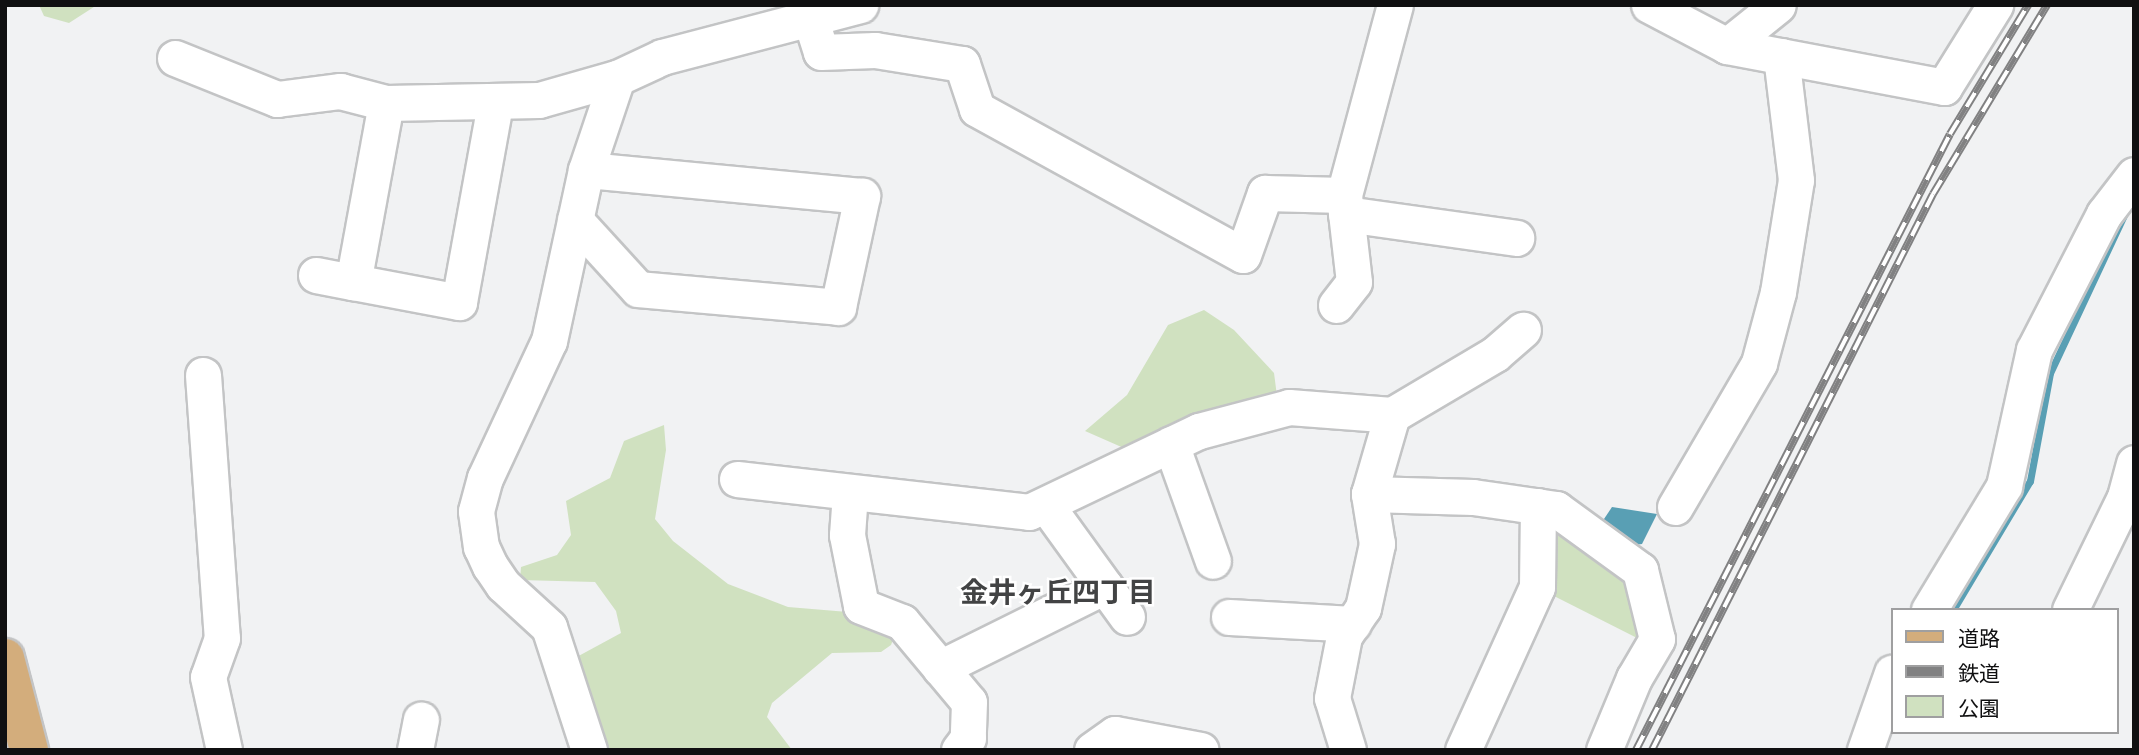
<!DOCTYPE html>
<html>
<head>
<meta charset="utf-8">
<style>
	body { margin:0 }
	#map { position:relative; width:2139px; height:755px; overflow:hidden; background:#f1f2f3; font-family:Mulish,"Noto Sans JP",sans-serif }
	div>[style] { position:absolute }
	.green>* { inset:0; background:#d0e1c0 }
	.water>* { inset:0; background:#599fb4 }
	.stream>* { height:7px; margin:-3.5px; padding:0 3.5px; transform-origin:3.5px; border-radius:3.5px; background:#599fb4 }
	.roads { filter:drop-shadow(2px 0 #c3c4c5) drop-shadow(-2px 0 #c3c4c5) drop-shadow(0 2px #c3c4c5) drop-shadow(0 -2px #c3c4c5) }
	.minor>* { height:35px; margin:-17.5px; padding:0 17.5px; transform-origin:17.5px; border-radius:17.5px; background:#fff }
	.major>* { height:38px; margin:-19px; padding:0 19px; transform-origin:19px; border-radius:19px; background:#d3ad7c }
	.rail>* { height:8px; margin-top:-4px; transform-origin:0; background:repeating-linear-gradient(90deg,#fff 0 16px,#818182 0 32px); box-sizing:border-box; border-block:2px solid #818182 }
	span { translate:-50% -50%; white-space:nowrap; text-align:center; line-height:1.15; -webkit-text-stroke:5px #fff; paint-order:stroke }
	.neighbourhood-label { font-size:28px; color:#424344; font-weight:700 }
	.frame { position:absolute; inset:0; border:7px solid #101011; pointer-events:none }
	.legend { position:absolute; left:1891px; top:608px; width:228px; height:126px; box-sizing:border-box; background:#fff; border:2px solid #9f9fa0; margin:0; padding:9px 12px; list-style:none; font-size:21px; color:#101011 }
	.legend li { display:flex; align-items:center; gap:14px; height:35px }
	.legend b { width:35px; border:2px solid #9f9fa0 }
</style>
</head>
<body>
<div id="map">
	<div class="green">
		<div style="clip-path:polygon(39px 5px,97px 5px,69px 23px,44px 16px)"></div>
		<div style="clip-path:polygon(1204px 310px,1234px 330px,1274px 373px,1277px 396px,1126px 449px,1085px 431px,1127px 395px,1168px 325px)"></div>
		<div style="clip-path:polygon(664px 425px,666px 450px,655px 519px,673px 541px,728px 584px,788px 607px,848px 612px,896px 632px,891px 645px,881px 652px,832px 653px,772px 703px,767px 717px,792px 750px,602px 750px,573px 659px,621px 633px,616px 611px,595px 582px,520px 580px,521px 567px,557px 555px,571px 535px,566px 501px,610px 478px,624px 441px)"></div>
		<div style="clip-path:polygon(1548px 524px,1633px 582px,1643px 641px,1550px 594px)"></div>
	</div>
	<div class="water">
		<div style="clip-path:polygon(1612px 507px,1657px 514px,1642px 544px,1627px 546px,1600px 525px)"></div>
	</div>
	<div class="stream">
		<div style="left:1953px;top:610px;width:150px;rotate:-59.2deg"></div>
		<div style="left:2030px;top:481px;width:110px;rotate:-79.5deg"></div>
		<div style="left:2050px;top:373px;width:177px;rotate:-64.9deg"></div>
	</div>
	<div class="roads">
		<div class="minor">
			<div style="left:806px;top:5px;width:49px;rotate:72.3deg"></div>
			<div style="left:821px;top:52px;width:54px;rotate:-2.1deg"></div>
			<div style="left:875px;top:50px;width:88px;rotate:9.1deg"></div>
			<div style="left:962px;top:64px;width:47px;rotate:71.6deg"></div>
			<div style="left:977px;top:109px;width:303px;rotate:28.8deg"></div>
			<div style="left:1243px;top:255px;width:66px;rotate:-70.5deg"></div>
			<div style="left:1265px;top:193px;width:79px;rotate:1.5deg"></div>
			<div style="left:1649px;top:5px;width:88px;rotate:27.7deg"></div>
			<div style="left:1727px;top:46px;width:221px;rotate:10.7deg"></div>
			<div style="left:1944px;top:87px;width:97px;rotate:-58.1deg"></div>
			<div style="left:1727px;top:46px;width:65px;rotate:-38.8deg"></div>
			<div style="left:175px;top:58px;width:110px;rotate:21.9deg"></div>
			<div style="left:277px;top:99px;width:64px;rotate:-7.2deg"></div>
			<div style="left:340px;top:91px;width:48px;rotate:14.6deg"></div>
			<div style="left:386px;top:103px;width:153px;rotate:-1.1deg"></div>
			<div style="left:539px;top:100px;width:81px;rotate:-15.8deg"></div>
			<div style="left:617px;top:78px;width:50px;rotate:-25deg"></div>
			<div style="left:662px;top:57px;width:205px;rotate:-14.7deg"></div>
			<div style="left:386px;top:103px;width:182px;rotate:100.4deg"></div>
			<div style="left:353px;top:282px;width:108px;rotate:10.7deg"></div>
			<div style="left:459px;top:302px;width:201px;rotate:-79.7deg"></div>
			<div style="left:1346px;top:214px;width:172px;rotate:8deg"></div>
			<div style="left:575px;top:220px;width:93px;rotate:47.6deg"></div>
			<div style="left:638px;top:289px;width:201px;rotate:5.1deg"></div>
			<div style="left:838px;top:307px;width:114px;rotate:-77.8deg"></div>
			<div style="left:862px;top:196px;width:277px;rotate:-174.6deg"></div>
			<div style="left:316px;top:275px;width:38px;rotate:11deg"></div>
			<div style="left:1336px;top:305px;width:29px;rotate:-52deg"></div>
			<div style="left:1354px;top:282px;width:88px;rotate:-96.6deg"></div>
			<div style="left:1344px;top:195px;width:197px;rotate:-75deg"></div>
			<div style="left:203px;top:375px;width:264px;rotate:85.9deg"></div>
			<div style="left:222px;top:638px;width:41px;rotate:109.7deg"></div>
			<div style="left:208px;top:677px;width:75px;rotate:77.6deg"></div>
			<div style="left:1171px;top:444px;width:124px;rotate:70.3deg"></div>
			<div style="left:737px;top:479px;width:294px;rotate:6.4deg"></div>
			<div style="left:1029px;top:512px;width:188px;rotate:-25.5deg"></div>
			<div style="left:1199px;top:431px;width:93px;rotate:-14.9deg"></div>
			<div style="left:1289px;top:407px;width:103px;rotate:4.4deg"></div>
			<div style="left:1392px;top:415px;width:120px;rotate:-30.6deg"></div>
			<div style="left:1495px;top:354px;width:37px;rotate:-41deg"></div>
			<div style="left:850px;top:493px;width:42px;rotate:94.1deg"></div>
			<div style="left:847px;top:535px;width:72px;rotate:78.8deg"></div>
			<div style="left:861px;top:606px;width:44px;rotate:21.3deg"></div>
			<div style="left:902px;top:622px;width:104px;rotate:50.1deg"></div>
			<div style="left:969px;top:702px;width:36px;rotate:92deg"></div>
			<div style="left:968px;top:738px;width:15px;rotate:127deg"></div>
			<div style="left:1369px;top:494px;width:104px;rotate:1.7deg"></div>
			<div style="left:1473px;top:497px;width:84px;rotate:8.2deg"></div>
			<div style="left:1556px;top:509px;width:104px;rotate:36deg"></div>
			<div style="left:1640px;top:570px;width:71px;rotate:76.2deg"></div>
			<div style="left:1657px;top:639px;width:45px;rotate:120.5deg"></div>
			<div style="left:1634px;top:678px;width:78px;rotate:112.6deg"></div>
			<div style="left:1046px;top:505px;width:138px;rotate:54.1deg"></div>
			<div style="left:1675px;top:507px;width:167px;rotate:-59.7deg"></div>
			<div style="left:1759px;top:363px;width:73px;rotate:-75deg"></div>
			<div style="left:1778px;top:292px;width:113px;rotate:-80.9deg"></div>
			<div style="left:1796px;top:180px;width:125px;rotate:-96.9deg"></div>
			<div style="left:1929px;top:610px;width:145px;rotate:-58.8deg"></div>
			<div style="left:2004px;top:486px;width:139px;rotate:-77.6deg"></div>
			<div style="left:2034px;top:350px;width:153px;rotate:-62.8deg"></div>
			<div style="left:2104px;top:214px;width:49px;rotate:-52.4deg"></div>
			<div style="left:2070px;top:610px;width:126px;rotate:-64deg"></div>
			<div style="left:2125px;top:497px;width:35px;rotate:-75deg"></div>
			<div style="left:1229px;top:617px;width:124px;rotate:3.2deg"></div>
			<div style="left:940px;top:668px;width:184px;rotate:-26.4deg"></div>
			<div style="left:415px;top:750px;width:31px;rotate:-79deg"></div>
			<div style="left:589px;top:750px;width:129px;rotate:-108deg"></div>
			<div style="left:549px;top:627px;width:62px;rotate:-137.6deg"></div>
			<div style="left:503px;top:585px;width:23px;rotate:-124deg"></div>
			<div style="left:490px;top:566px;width:21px;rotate:-115deg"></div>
			<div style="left:481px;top:547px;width:36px;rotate:-98deg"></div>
			<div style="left:476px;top:511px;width:34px;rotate:-75deg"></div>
			<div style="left:485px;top:478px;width:151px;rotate:-65deg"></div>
			<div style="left:549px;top:341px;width:175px;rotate:-77.8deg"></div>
			<div style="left:586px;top:170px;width:97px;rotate:-71.4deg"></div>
			<div style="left:1092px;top:750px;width:28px;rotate:-35deg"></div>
			<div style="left:1115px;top:734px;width:87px;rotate:10.5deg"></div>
			<div style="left:1348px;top:750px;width:54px;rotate:-107.1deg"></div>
			<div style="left:1332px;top:698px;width:63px;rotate:-79deg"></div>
			<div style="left:1344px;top:636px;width:34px;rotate:-56deg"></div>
			<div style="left:1363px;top:608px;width:66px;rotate:-77.7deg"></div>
			<div style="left:1377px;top:544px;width:51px;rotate:-99.1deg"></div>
			<div style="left:1369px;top:494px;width:82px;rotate:-73.8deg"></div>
			<div style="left:1463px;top:750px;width:179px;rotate:-65.6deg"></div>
			<div style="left:1537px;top:587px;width:81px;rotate:-89.3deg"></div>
			<div style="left:1865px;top:750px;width:82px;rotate:-70.7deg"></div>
		</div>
		<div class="major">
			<div style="left:5px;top:658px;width:95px;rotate:75.4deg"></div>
		</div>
	</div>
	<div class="rail">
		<div style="left:1636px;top:750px;width:691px;rotate:-62.99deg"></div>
		<div style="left:1950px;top:134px;width:151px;rotate:-58.8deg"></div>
		<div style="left:1652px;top:750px;width:623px;rotate:-63.19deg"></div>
		<div style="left:1933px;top:194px;width:221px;rotate:-58.9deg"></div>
	</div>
	<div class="neighbourhood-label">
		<span style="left:1058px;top:592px">金井ヶ丘四丁目</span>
	</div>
	<div class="frame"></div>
	<ul class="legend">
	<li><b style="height:9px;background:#d3ad7c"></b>道路</li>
	<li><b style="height:9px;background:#818182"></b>鉄道</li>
	<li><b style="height:19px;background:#d0e1c0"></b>公園</li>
	</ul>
</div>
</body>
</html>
